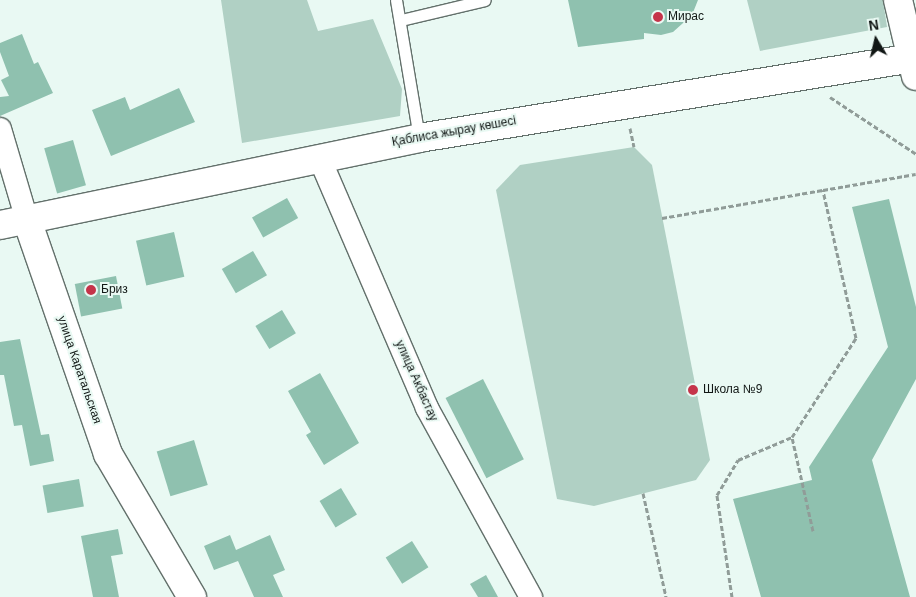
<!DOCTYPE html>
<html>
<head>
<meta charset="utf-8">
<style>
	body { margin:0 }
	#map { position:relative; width:916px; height:597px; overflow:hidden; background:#e9f9f3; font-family:Arial,sans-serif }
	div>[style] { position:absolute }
	.green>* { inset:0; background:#b0d0c4 }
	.building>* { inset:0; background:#8fc1af; transform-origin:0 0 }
	.path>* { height:3px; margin-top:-1.5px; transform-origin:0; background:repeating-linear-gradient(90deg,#909c98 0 5px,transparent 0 7.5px) }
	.roads { filter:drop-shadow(1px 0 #63706b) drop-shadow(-1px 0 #63706b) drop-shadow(0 1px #63706b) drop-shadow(0 -1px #63706b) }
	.lane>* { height:11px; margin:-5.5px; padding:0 5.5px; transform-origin:5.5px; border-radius:5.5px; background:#fff }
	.street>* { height:22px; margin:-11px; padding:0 11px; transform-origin:11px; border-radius:11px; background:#fff }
	.secondary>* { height:28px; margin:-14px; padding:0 14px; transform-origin:14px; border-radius:14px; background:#fff }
	.dots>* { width:14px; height:14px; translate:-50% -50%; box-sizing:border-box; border:2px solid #e9f9f3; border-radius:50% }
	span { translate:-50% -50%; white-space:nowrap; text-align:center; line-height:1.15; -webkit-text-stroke:4px #e9f9f3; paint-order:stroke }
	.poi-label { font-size:12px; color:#111715 }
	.left { translate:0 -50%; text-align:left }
	.street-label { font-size:12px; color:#111715 }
	.north { position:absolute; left:851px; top:15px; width:50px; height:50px; -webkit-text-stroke:4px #e9f9f3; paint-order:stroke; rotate:351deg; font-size:14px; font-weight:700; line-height:20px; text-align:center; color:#111715 }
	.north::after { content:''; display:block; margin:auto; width:18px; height:22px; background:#111715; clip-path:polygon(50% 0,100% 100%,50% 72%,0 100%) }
</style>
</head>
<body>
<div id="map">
	<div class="green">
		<div style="clip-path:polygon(221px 0,307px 0,318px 31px,373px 19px,402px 89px,400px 116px,242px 143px)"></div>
		<div style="clip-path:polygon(747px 0,883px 0,887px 27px,760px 51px)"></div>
		<div style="clip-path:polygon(634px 147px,652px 165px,710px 460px,696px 480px,594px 506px,557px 499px,496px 190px,520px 165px)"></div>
	</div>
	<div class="building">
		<div style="clip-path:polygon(568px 0,698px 0,692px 15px,673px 32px,661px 35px,644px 33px,644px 39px,578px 47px)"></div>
		<div style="clip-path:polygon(22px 34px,34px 64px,38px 62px,53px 93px,0 116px,0 97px,9px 96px,1px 80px,9px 76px,0 52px,0 43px)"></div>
		<div style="clip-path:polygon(179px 88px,195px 122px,111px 156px,92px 110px,125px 97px,130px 110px)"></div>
		<div style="left:73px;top:140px;width:47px;height:30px;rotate:74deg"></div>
		<div style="left:287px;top:198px;width:23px;height:40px;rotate:61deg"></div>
		<div style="clip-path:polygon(889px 199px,916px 307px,916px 379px,872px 460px,910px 597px,761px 597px,733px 499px,812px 480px,809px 467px,888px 347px,852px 207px)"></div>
		<div style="left:174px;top:232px;width:46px;height:39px;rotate:77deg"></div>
		<div style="left:253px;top:251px;width:28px;height:36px;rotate:60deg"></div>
		<div style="left:116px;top:276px;width:33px;height:42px;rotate:79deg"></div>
		<div style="left:282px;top:310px;width:27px;height:31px;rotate:59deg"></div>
		<div style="clip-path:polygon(20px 339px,41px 435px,49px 434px,54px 461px,30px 466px,22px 425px,14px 426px,4px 375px,0 375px,0 342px)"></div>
		<div style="clip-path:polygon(320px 373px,359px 443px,324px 465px,306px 435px,311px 432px,288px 391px)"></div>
		<div style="left:483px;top:379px;width:90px;height:42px;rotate:63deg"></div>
		<div style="left:194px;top:440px;width:47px;height:39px;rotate:73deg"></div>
		<div style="left:79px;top:479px;width:28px;height:37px;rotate:80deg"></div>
		<div style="left:341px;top:488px;width:31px;height:25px;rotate:59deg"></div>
		<div style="clip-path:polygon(118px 529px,123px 554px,111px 556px,119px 597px,93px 597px,81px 536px)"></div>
		<div style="clip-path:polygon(230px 535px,236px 550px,270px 535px,285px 570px,273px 575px,283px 597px,254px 597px,238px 561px,214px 570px,204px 546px)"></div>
		<div style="left:412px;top:541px;width:31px;height:31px;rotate:58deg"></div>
		<div style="clip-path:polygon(486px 575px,498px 597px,478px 597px,470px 584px)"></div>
	</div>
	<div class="path">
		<div style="left:830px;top:97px;width:103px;rotate:33.5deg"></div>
		<div style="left:630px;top:128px;width:19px;rotate:78deg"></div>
		<div style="left:662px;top:218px;width:163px;rotate:-9.9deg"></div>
		<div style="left:643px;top:493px;width:107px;rotate:77.5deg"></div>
		<div style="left:813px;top:531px;width:96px;rotate:-102.6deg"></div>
		<div style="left:792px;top:437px;width:118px;rotate:-57.1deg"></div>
		<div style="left:856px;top:338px;width:152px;rotate:-102.6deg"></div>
		<div style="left:823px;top:190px;width:94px;rotate:-9.8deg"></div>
		<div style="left:732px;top:597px;width:103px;rotate:-98.4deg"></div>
		<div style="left:717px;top:495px;width:41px;rotate:-59deg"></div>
		<div style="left:738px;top:460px;width:59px;rotate:-23.1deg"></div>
	</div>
	<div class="roads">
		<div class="lane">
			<div style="left:396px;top:0;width:140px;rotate:80.5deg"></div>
			<div style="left:401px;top:20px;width:86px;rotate:-13.4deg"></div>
		</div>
		<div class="street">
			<div style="left:0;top:129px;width:95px;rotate:73.5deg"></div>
			<div style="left:319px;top:157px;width:273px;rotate:66.7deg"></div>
			<div style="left:427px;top:408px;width:216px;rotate:61.2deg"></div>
		</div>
		<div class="secondary">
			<div style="left:898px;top:0;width:78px;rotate:76.7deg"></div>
			<div style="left:27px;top:220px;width:248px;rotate:70.9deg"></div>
			<div style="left:108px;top:454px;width:166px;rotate:59.6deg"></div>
			<div style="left:0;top:225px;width:428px;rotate:-11.7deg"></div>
			<div style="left:419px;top:138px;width:498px;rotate:-9.2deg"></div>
		</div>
	</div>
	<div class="dots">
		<div style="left:658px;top:17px;background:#c5344a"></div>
		<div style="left:91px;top:290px;background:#c5344a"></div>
		<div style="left:693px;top:390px;background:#c5344a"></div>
	</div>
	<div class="poi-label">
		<span class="left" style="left:668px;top:17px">Мирас</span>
		<span class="left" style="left:101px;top:290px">Бриз</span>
		<span class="left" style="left:703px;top:390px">Школа №9</span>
	</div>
	<div class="street-label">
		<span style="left:454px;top:132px;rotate:-10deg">Қаблиса жырау көшесі</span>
		<span style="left:79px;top:370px;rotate:71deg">улица Каратальская</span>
		<span style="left:416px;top:381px;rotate:66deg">улица Акбастау</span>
	</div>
	<div class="north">N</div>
</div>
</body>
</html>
